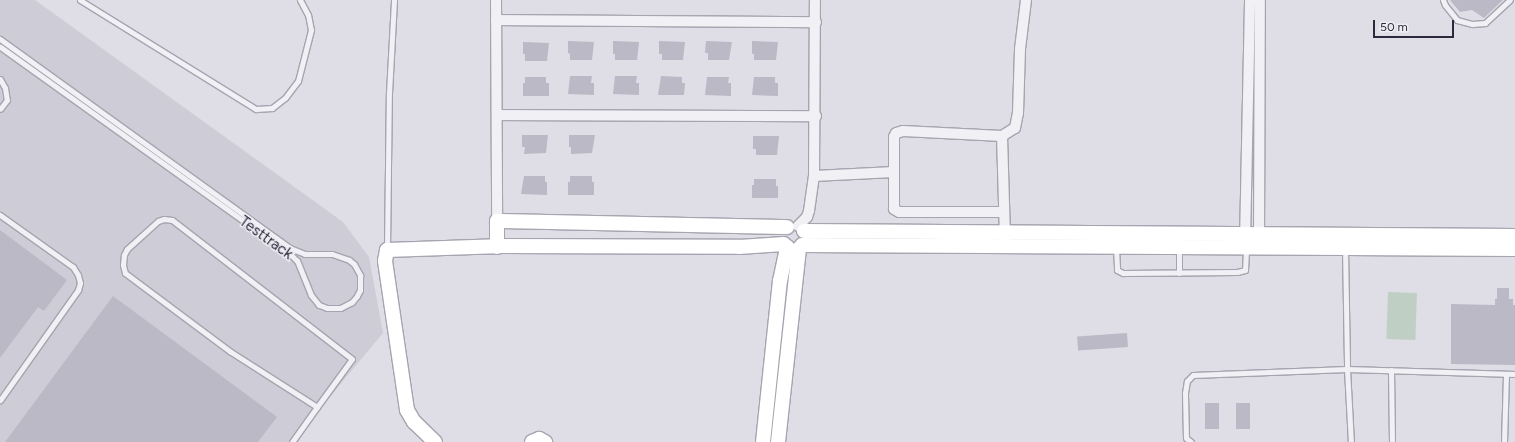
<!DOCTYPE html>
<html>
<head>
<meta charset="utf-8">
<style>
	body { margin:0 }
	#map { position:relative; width:1515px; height:442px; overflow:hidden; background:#dfdee6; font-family:Figtree,sans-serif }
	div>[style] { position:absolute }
	.built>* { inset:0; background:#cecdd7 }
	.green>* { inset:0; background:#c0cfc4; transform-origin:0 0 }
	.building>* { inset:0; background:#bab9c5; transform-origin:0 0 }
	.roads { filter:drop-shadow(1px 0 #a5a4af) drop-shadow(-1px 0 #a5a4af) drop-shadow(0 1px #a5a4af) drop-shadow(0 -1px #a5a4af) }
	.lane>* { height:5px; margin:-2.5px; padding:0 2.5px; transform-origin:2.5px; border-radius:2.5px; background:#f1f0f5 }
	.street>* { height:10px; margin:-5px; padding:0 5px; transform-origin:5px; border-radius:5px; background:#f1f0f5 }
	.secondary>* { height:14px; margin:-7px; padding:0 7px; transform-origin:7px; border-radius:7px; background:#fff }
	span { translate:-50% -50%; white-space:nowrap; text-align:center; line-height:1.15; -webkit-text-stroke:3px #eeedf4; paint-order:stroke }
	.street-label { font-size:15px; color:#2b293b }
	.scale { position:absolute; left:1373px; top:20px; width:81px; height:18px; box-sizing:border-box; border:2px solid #2b293b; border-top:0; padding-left:5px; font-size:12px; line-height:14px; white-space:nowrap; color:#2b293b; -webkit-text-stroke:3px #eeedf4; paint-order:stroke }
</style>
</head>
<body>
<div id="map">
	<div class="built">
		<div style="clip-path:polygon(0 0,35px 0,343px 222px,369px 257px,383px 333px,292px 442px,0 442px)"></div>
	</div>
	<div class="green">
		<div style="left:1388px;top:292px;width:29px;height:47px;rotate:2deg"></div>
	</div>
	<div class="building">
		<div style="clip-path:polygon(1450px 0,1503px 0,1484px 18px,1472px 10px,1460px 12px)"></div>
		<div style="clip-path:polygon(568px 41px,594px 42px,592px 60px,570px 60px,570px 54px,568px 53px)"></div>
		<div style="clip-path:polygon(613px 41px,639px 42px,637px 60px,615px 60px,615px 54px,613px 54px)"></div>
		<div style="clip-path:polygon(659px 41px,685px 42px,683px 60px,662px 60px,662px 54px,659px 54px)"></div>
		<div style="clip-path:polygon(706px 41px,732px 42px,729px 60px,708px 60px,708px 53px,705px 53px)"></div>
		<div style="clip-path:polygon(752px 41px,778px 42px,776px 60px,754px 60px,754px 54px,752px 54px)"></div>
		<div style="clip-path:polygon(523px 42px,549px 43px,547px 61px,525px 61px,525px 54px,523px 54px)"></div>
		<div style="clip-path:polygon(570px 76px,592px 76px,591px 83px,594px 83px,594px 95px,568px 94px)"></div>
		<div style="clip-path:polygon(615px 76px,637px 76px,636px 83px,639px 83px,639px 95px,613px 94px)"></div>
		<div style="clip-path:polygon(661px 76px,682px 77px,682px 83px,685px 83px,684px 95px,658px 95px)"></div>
		<div style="clip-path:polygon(525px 77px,546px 77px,546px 83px,549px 83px,549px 96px,523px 96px,523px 83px,525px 83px)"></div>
		<div style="clip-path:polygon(707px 77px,729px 77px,728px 83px,731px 83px,731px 96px,705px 95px)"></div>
		<div style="clip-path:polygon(754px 77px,775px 77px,775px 83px,778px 83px,778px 96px,752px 95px)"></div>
		<div style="clip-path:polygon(522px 135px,548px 135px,546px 153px,524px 154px,525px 147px,522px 147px)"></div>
		<div style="clip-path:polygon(569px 135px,595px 135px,592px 153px,571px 154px,571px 147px,569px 147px)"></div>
		<div style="clip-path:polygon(753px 136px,779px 136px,777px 155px,756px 155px,756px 149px,753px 149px)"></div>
		<div style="clip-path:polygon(524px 176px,545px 176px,545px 182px,547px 182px,547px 195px,521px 194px)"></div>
		<div style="clip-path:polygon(570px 176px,592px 176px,592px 182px,594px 182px,594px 195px,568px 195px,568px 182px,570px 182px)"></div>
		<div style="clip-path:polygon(754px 179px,776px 179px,776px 186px,778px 186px,778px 198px,752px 198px,752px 185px,754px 185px)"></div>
		<div style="clip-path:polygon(0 230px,67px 280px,44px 311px,38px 307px,0 358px)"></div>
		<div style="clip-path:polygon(1497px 288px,1509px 288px,1509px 299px,1513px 299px,1513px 305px,1515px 305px,1515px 365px,1451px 364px,1451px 304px,1495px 305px,1495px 299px,1497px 299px)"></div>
		<div style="clip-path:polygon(113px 296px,277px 417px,258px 442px,5px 442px)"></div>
		<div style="left:1127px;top:333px;width:14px;height:50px;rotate:86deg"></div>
		<div style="left:1205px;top:403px;width:14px;height:26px"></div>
		<div style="left:1236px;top:403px;width:14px;height:26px"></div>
	</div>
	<div class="roads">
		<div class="lane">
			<div style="left:80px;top:0;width:207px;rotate:31.8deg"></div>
			<div style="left:256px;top:109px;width:16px;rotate:-4deg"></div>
			<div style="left:272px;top:108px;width:16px;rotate:-38deg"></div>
			<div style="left:285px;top:98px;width:21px;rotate:-53deg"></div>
			<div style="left:298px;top:81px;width:53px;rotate:-75.7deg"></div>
			<div style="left:311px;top:30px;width:15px;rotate:-101deg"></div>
			<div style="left:308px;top:15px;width:17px;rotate:-118deg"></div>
			<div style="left:1443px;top:0;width:5px;rotate:68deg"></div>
			<div style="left:1445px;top:5px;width:19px;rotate:51deg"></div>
			<div style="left:1457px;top:20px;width:16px;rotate:15deg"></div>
			<div style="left:1472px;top:24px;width:13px;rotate:-4deg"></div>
			<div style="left:1485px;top:23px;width:34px;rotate:-43deg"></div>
			<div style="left:0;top:39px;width:357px;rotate:35.8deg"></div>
			<div style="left:290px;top:248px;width:16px;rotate:22deg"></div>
			<div style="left:305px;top:254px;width:27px"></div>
			<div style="left:332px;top:254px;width:18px;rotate:19deg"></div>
			<div style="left:349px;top:260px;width:6px;rotate:39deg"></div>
			<div style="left:354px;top:264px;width:13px;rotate:61deg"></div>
			<div style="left:360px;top:275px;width:15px;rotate:90deg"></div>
			<div style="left:360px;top:290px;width:7px;rotate:117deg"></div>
			<div style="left:357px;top:296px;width:8px;rotate:130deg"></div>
			<div style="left:352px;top:302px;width:13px;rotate:153deg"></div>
			<div style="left:340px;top:308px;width:13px;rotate:180deg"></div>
			<div style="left:327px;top:308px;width:9px;rotate:-159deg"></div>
			<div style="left:319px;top:305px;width:13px;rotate:-129deg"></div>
			<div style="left:311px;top:295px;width:37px;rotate:-112deg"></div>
			<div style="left:297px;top:261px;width:8px;rotate:-135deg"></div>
			<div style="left:291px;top:255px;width:358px;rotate:-144.4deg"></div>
			<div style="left:0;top:79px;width:10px;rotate:61deg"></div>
			<div style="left:5px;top:88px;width:12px;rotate:81deg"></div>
			<div style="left:7px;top:100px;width:11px;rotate:128deg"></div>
			<div style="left:0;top:215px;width:90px;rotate:35.5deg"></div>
			<div style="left:73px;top:267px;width:9px;rotate:58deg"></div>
			<div style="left:78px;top:275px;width:8px;rotate:76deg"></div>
			<div style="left:80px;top:283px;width:7px;rotate:106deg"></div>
			<div style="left:78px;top:290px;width:135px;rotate:125.3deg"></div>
			<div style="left:1116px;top:248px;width:22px;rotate:87deg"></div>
			<div style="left:1117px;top:270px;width:7px;rotate:27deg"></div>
			<div style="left:1123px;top:273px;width:114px;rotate:-0.5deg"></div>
			<div style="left:1237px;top:272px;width:8px;rotate:-14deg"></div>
			<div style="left:1245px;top:270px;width:21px;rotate:-87deg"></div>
			<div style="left:387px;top:249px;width:156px;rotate:-89.3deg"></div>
			<div style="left:389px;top:93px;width:93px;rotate:-86.9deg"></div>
			<div style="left:1179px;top:249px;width:24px;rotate:90deg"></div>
			<div style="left:1345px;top:249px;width:120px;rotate:89deg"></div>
			<div style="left:1347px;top:369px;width:73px;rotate:86.9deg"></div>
			<div style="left:1391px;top:370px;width:72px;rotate:89.2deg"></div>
			<div style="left:292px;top:442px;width:43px;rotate:-54.5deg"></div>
			<div style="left:317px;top:407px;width:59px;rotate:-53.9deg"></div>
			<div style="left:352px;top:359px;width:227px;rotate:-142.3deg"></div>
			<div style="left:172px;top:220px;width:8px;rotate:-173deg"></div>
			<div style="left:164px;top:219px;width:6px;rotate:162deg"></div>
			<div style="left:158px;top:221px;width:42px;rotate:137.9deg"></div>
			<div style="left:127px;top:249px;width:7px;rotate:117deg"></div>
			<div style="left:124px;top:255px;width:10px;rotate:96deg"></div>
			<div style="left:123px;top:265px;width:8px;rotate:76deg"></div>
			<div style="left:125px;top:273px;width:132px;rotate:36.7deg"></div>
			<div style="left:231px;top:352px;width:102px;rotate:32.6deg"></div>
			<div style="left:1191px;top:442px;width:6px;rotate:-141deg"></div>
			<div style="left:1186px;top:438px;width:45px;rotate:-91.3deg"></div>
			<div style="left:1185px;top:393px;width:12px;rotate:-81deg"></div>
			<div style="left:1187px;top:381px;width:8px;rotate:-45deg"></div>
			<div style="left:1193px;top:375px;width:154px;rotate:-2.2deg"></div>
			<div style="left:1347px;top:369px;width:168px;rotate:1.7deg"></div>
			<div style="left:1504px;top:442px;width:68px;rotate:-88.3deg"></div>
		</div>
		<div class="street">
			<div style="left:496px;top:0;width:221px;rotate:89.7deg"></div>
			<div style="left:496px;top:20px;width:320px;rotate:0.4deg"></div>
			<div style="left:497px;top:115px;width:319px;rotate:0.2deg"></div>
			<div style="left:1002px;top:136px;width:103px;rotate:88.3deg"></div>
			<div style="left:814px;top:176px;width:80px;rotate:-2.9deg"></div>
			<div style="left:1004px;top:212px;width:105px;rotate:180deg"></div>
			<div style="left:899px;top:212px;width:6px;rotate:-149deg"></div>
			<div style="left:894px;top:209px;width:72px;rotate:-90deg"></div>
			<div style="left:894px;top:137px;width:4px;rotate:-63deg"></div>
			<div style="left:896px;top:133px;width:7px;rotate:-16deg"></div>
			<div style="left:903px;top:131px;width:99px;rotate:2.9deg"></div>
			<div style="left:1002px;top:136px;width:15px;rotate:-32deg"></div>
			<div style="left:1015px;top:128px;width:15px;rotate:-79deg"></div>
			<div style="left:1018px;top:113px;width:64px;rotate:-88.2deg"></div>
			<div style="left:1020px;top:49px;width:49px;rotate:-83deg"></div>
			<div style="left:798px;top:226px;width:13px;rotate:-45deg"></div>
			<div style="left:807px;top:217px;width:6px;rotate:-72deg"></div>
			<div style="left:809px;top:211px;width:35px;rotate:-82deg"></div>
			<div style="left:814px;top:176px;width:176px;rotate:-89.7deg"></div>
			<div style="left:1259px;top:240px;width:240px;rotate:-89.8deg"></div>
			<div style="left:1245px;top:241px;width:241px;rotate:-88.8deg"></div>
		</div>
		<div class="secondary">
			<div style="left:804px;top:231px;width:711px;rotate:0.4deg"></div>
			<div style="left:802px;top:245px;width:713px;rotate:0.32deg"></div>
			<div style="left:497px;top:247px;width:26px;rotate:-90deg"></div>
			<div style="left:497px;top:221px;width:290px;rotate:1.2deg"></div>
			<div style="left:435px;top:442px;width:29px;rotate:-136deg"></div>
			<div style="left:414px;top:422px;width:14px;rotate:-120deg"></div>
			<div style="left:407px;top:410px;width:151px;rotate:-98.4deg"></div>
			<div style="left:385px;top:261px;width:11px;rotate:-80deg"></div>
			<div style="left:387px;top:250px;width:116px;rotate:-2deg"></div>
			<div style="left:503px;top:246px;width:236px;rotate:0.2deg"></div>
			<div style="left:739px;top:247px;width:45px;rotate:-3.8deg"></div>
			<div style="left:532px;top:442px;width:8px;rotate:-23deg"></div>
			<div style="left:539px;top:439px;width:7px;rotate:27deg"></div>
			<div style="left:763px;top:442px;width:162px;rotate:-84deg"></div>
			<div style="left:780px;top:281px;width:35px;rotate:-78deg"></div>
			<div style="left:778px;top:442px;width:195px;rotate:-83.8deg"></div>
		</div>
	</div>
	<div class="street-label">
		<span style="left:266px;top:238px;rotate:36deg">Testtrack</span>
	</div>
	<div class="scale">50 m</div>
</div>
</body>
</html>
